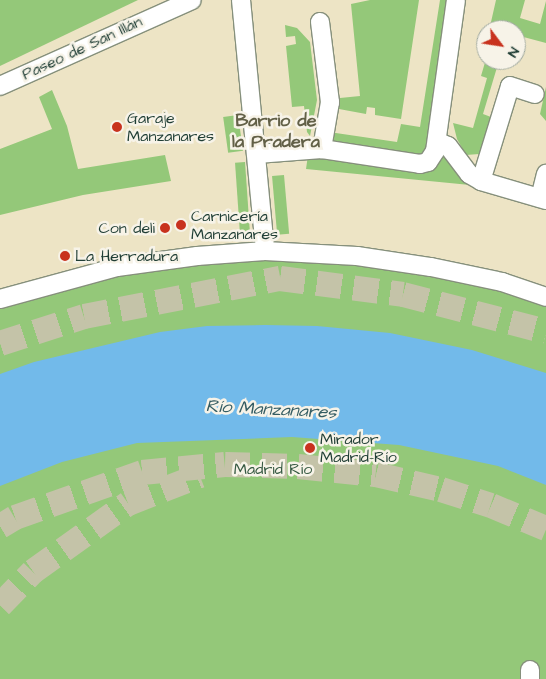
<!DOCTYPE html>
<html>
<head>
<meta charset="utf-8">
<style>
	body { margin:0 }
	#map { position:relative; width:546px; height:679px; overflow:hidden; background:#ede4c5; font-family:"Architects Daughter",sans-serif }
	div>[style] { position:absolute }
	.green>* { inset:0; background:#94c879; transform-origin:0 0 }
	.water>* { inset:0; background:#72baea }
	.highway-tunnel>* { height:25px; margin-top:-12.5px; transform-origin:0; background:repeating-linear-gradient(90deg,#c4c3a8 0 25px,transparent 0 37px) }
	.roads { filter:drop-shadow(1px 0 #86907c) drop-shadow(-1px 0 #86907c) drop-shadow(0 1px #86907c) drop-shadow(0 -1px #86907c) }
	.minor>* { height:18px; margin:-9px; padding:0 9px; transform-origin:9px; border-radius:9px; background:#fff }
	.dots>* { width:14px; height:14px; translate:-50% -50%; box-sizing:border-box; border:2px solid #f7f3e8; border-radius:50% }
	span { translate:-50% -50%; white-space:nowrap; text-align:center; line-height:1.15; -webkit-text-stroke:5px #f7f3e8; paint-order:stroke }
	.street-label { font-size:16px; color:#1f3d34 }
	.poi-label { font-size:16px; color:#1f3d34 }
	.left { translate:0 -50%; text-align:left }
	.right { translate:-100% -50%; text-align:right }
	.park-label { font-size:16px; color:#365942 }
	.neighbourhood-label { font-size:18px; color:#626047; font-weight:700 }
	.water-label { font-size:18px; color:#345c62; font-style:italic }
	.north { position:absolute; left:476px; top:20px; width:50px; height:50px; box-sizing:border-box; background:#f7f3e8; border:1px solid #a1aaa0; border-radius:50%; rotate:121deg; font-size:14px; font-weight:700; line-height:20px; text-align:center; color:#1f3d34 }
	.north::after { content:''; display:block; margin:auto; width:18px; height:22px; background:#c8321e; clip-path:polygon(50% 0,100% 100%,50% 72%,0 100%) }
</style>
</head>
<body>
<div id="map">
	<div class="green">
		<div style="clip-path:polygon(0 0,138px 0,0 66px)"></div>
		<div style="clip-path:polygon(370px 0,419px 0,401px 119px,375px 115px,375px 108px,367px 107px,366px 114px,339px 109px,340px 98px,360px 96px,351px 4px)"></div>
		<div style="clip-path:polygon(440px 0,452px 0,426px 157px,328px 145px,329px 132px,397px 142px,401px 124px,420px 127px)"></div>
		<div style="clip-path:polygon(496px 0,525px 0,520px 18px,540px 24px,546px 1px,546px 43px,516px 35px,516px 30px,494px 30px,495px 24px,491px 22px)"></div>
		<div style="clip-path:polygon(285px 25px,297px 28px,310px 42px,317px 100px,310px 136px,307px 132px,304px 106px,292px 107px,286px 46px,296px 44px,295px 36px,286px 37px)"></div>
		<div style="clip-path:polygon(486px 59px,507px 60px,506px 65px,498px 64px,483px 114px,491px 117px,486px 144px,479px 154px,466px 155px,457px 139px,453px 123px,473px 128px,487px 78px,481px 76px)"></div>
		<div style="clip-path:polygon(546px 87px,546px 121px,540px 114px)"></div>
		<div style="clip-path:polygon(52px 90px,67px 126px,78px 169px,165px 155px,171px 181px,83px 195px,0 215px,0 149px,52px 129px,39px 97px)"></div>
		<div style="left:238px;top:115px;width:36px;height:15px;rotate:82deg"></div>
		<div style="clip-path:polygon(443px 150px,470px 185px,306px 169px,308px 155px,412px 169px)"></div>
		<div style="left:245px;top:162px;width:73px;height:10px;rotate:86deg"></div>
		<div style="left:284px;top:175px;width:59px;height:12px;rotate:85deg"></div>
		<div style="clip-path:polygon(249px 260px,313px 261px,388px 267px,492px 287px,546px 304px,546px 679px,0 679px,0 305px,104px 277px,172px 267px)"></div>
	</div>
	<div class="water">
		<div style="clip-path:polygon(265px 325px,317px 326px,390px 333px,472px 350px,546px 373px,546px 485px,498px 466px,399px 445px,292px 437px,137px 443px,62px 462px,0 486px,0 374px,34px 362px,160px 332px,207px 326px)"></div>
	</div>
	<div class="highway-tunnel">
		<div style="left:0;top:343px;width:88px;rotate:-17.8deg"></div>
		<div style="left:84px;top:316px;width:200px;rotate:-11deg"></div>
		<div style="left:280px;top:278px;width:124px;rotate:7.4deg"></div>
		<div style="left:403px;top:294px;width:148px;rotate:14.5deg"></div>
		<div style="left:0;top:526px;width:17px;rotate:-31deg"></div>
		<div style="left:15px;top:517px;width:135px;rotate:-19.5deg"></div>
		<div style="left:142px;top:472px;width:83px;rotate:-5.5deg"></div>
		<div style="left:225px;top:464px;width:73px;rotate:1.6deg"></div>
		<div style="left:298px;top:466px;width:78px;rotate:5.9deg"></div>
		<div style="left:376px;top:474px;width:67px;rotate:13deg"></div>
		<div style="left:441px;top:489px;width:52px;rotate:17.7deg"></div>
		<div style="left:491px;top:505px;width:60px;rotate:22.7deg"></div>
		<div style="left:0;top:605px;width:47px;rotate:-45.9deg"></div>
		<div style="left:33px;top:571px;width:117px;rotate:-35.6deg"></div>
		<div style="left:128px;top:503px;width:77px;rotate:-21.3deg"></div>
	</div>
	<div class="roads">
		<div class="minor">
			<div style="left:241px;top:0;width:252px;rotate:84.5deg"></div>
			<div style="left:320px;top:22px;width:81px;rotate:82.9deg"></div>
			<div style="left:330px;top:102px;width:48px;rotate:99.7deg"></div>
			<div style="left:0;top:86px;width:210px;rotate:-24.1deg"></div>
			<div style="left:435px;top:151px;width:152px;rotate:-82.1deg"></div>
			<div style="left:257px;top:154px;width:65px;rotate:-4.4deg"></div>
			<div style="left:322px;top:149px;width:99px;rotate:8.7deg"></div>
			<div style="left:420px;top:164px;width:8px;rotate:-14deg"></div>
			<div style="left:428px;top:162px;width:20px;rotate:-57deg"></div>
			<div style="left:439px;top:145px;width:4px;rotate:-14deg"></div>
			<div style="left:443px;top:144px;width:5px;rotate:22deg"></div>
			<div style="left:448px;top:146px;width:35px;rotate:53deg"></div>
			<div style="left:469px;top:174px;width:14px;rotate:30deg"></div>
			<div style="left:481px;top:181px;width:68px;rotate:16.3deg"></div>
			<div style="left:481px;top:181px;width:99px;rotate:-73deg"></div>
			<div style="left:510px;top:86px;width:26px;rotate:18deg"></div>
			<div style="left:540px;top:198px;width:25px;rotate:-76deg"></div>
			<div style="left:0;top:299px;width:121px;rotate:-15.3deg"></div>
			<div style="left:117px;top:267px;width:81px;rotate:-7.8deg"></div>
			<div style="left:197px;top:256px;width:68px;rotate:-4.2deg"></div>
			<div style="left:265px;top:251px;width:92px;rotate:3.1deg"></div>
			<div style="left:357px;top:256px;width:75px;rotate:8.5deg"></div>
			<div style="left:431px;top:267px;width:73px;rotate:11.9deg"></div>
			<div style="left:502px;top:282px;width:46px;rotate:18.8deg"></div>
			<div style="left:530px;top:679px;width:9px;rotate:-90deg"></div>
		</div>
	</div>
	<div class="dots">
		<div style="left:117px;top:127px;background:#c8321e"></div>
		<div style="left:181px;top:225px;background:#c8321e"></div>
		<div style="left:165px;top:228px;background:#c8321e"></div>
		<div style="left:65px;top:256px;background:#c8321e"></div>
		<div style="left:310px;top:448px;background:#c8321e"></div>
	</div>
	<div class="street-label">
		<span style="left:82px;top:48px;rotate:-25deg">Paseo de San Illán</span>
	</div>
	<div class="poi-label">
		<span class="left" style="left:127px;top:127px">Garaje<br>Manzanares</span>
		<span class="left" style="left:191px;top:225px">Carnicería<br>Manzanares</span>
		<span class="right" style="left:155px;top:228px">Con deli</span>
		<span class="left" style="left:75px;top:256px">La Herradura</span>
		<span class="left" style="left:320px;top:448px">Mirador<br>Madrid-Río</span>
	</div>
	<div class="park-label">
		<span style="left:273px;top:469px">Madrid Río</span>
	</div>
	<div class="neighbourhood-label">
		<span style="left:276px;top:132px">Barrio de<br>la Pradera</span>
	</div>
	<div class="water-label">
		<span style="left:271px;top:410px;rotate:3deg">Río Manzanares</span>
	</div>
	<div class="north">N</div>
</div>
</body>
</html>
